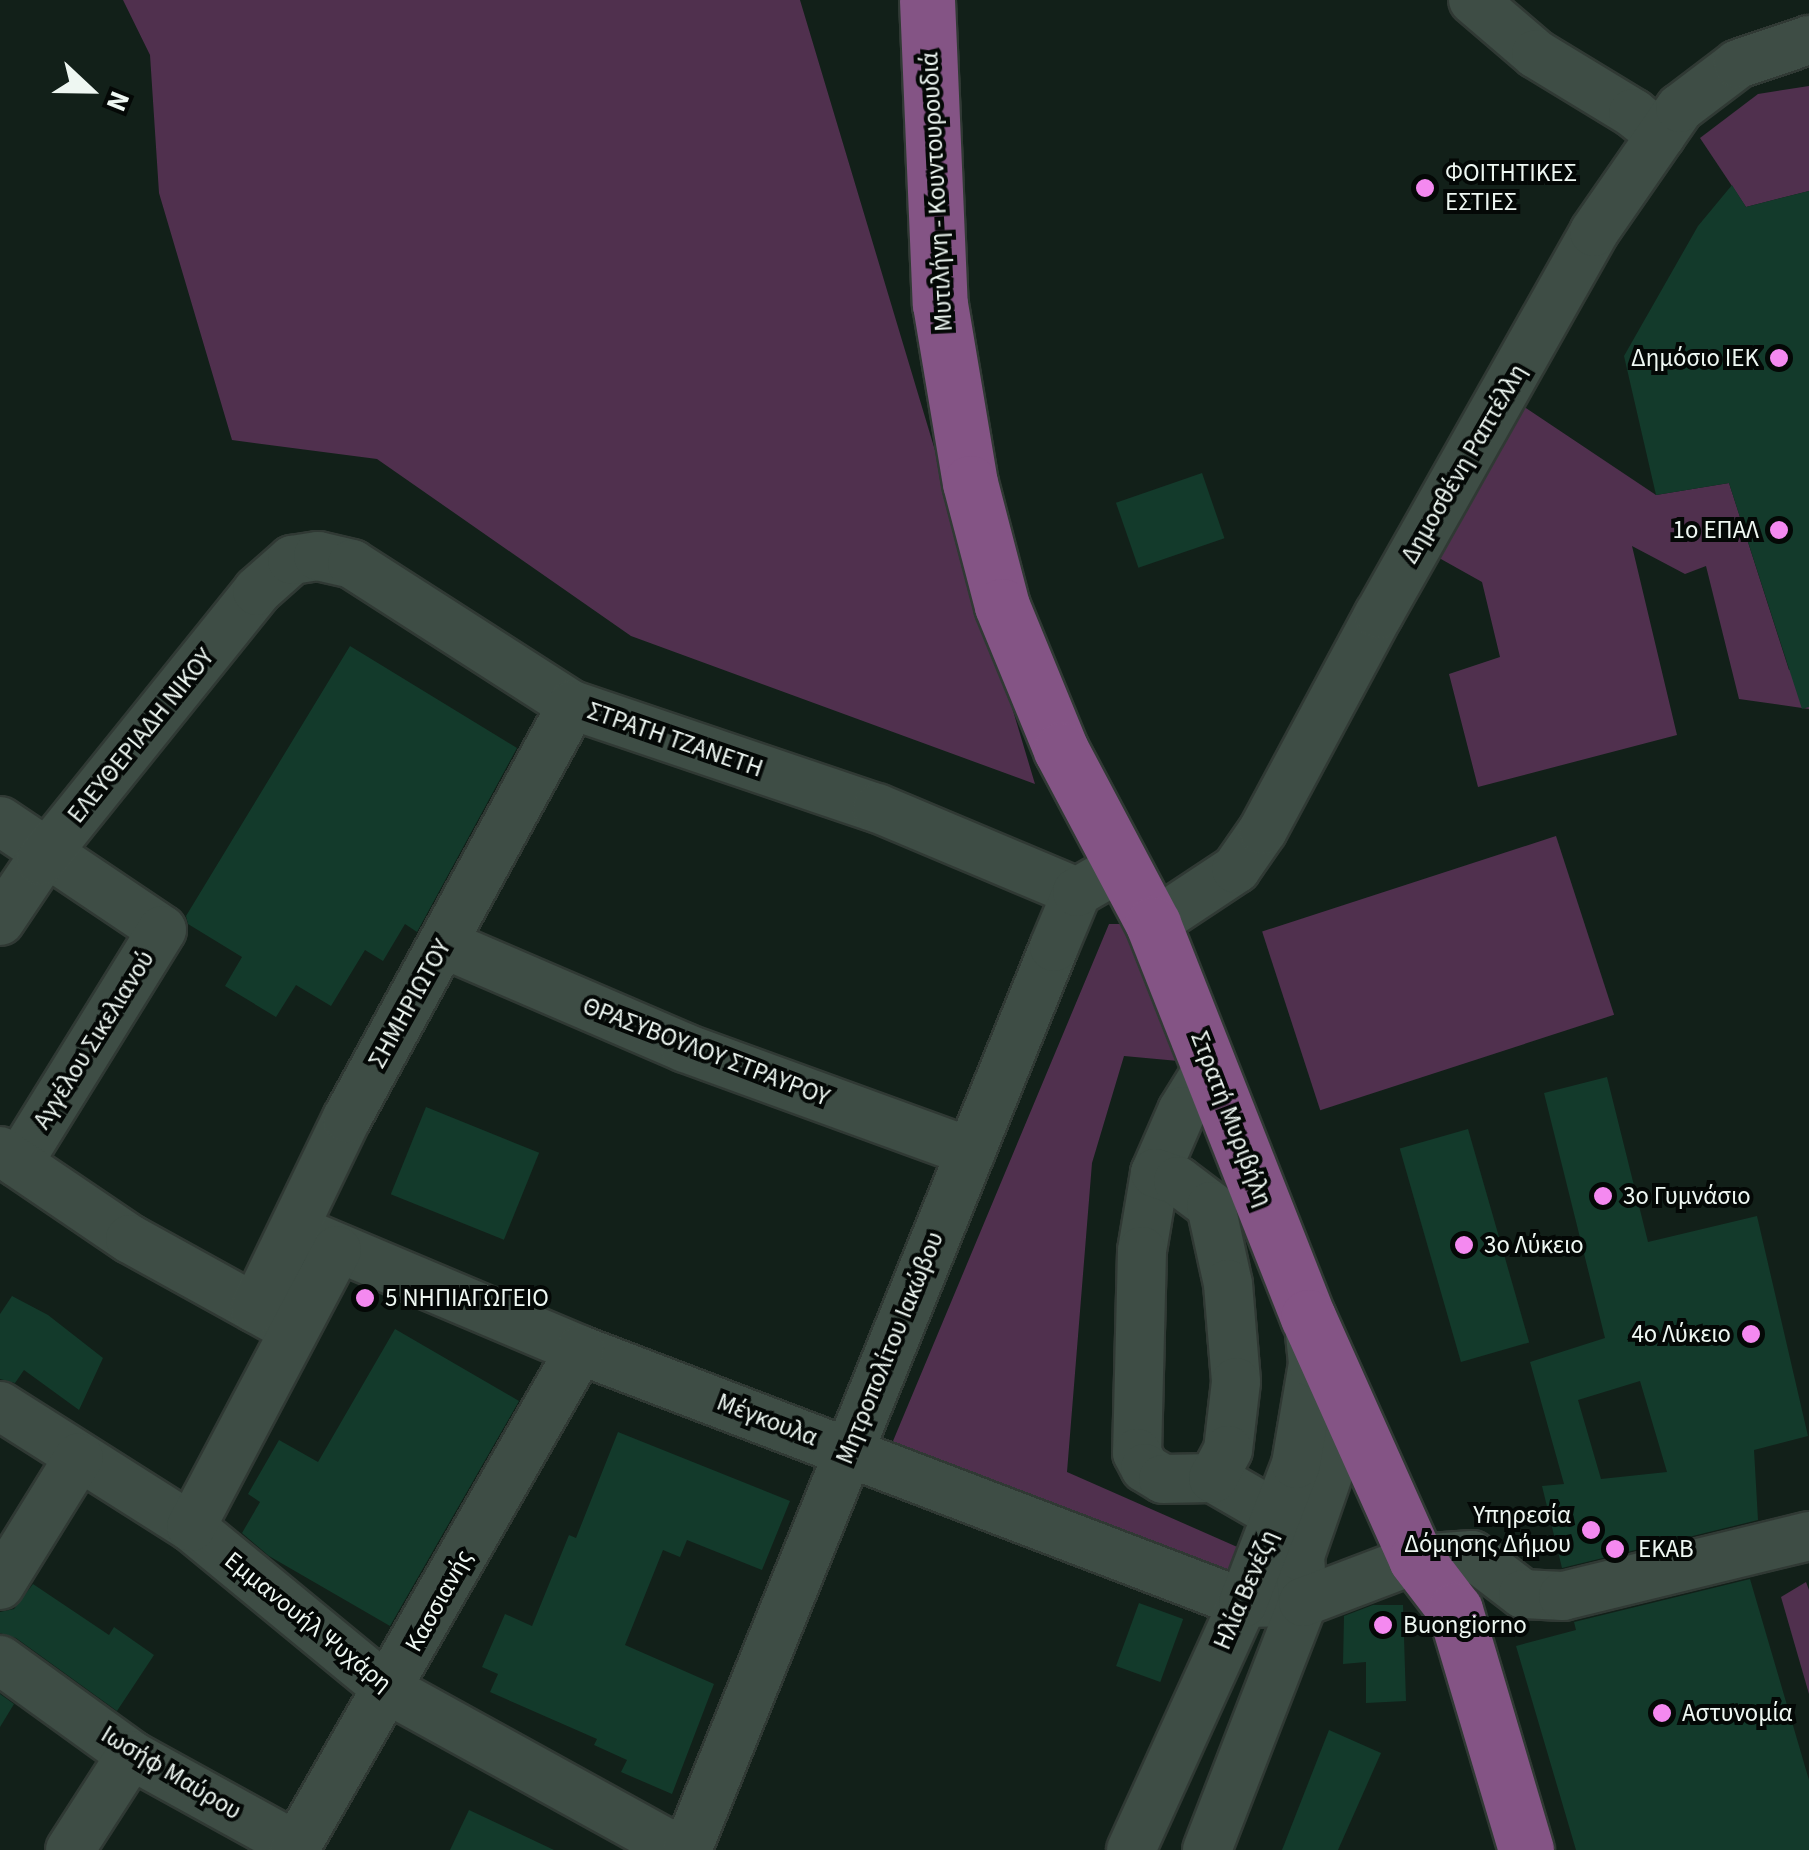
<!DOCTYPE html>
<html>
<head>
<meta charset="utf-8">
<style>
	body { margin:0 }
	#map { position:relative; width:1809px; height:1850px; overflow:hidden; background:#122019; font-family:"Source Sans 3",sans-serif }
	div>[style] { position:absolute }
	.green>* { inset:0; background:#50304e; transform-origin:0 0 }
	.building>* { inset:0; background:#133a2b; transform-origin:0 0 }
	.roads { filter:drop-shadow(2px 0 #303934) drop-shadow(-2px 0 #303934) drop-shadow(0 2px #303934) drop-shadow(0 -2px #303934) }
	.minor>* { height:48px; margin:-24px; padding:0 24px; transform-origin:24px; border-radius:24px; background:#3e4d45 }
	.major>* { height:55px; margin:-27.5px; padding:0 27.5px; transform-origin:27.5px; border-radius:27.5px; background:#845485 }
	.dots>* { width:28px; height:28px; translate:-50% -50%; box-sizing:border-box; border:5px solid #040806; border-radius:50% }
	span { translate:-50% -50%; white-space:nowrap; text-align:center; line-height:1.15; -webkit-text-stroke:8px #040806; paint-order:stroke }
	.poi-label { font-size:25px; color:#eef7f2 }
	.left { translate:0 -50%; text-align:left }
	.right { translate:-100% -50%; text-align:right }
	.street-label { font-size:25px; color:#eef7f2 }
	.north { position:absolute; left:40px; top:40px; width:100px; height:100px; -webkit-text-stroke:8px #040806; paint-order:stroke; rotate:112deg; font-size:28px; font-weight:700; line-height:40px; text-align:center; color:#eef7f2 }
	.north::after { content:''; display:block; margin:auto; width:35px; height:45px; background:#eef7f2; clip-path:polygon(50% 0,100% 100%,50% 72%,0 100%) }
</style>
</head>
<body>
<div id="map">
	<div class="green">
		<div style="clip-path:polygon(123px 0,800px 0,1035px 784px,631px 636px,377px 459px,232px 440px,159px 193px,150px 55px)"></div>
		<div style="clip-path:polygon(1809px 86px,1809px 191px,1746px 207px,1700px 138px,1758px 94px)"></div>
		<div style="clip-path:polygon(1523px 406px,1656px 495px,1729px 483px,1789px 670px,1809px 665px,1809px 709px,1739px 699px,1706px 566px,1685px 574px,1632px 546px,1677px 735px,1478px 787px,1449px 674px,1500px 657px,1482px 582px,1432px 554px)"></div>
		<div style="left:1556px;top:836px;width:188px;height:309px;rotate:72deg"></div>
		<div style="clip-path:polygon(1109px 924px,1153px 924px,1211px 1064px,1124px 1056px,1092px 1163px,1067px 1472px,1260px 1557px,1243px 1603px,883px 1465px)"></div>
		<div style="clip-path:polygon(1806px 1582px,1809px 1590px,1809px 1694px,1781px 1597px)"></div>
	</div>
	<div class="building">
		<div style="clip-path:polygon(1732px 185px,1746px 207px,1809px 191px,1809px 707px,1802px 709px,1729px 483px,1656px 495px,1624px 356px,1698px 226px)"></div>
		<div style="left:1202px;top:473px;width:69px;height:91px;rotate:71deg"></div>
		<div style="clip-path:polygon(350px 646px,517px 748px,417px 932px,405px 924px,383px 961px,365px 950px,331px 1006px,296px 985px,276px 1017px,225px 986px,242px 957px,188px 924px,186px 916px)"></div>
		<div style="clip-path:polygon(evenodd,1607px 1077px,1648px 1242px,1757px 1216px,1808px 1436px,1754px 1450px,1758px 1520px,1562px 1568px,1542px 1486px,1564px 1484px,1530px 1362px,1605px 1338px,1544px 1093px,1607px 1077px,1640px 1381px,1667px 1472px,1601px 1479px,1578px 1400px,1640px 1381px)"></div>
		<div style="left:426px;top:1107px;width:122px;height:94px;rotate:22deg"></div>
		<div style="left:1468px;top:1129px;width:222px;height:71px;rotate:74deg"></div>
		<div style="clip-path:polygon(12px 1296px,48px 1315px,103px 1358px,79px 1410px,24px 1370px,15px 1383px,0 1379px,0 1314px)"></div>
		<div style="clip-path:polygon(395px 1329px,519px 1401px,390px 1626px,269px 1556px,242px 1533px,260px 1502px,248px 1494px,279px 1440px,318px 1462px)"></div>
		<div style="clip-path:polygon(618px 1432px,790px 1501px,762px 1570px,687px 1540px,680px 1557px,663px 1550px,625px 1645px,714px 1684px,672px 1794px,621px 1772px,627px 1760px,594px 1745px,597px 1739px,490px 1692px,498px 1674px,482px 1667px,505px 1614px,532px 1626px,569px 1535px,576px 1538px)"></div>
		<div style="clip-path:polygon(1750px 1579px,1809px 1780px,1809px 1850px,1576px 1850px,1516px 1646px,1576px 1630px,1574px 1622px)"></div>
		<div style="clip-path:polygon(33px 1584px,109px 1635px,114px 1627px,154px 1655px,117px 1711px,16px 1638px,0 1633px,0 1612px,14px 1609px)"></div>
		<div style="left:1139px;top:1603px;width:47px;height:67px;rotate:20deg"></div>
		<div style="clip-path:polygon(1373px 1605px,1403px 1605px,1406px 1701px,1366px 1703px,1366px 1662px,1343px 1664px,1344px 1616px)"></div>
		<div style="clip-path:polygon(0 1694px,14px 1704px,0 1727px)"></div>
		<div style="clip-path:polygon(1329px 1730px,1381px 1753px,1338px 1850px,1282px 1850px)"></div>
		<div style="clip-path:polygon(469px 1810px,554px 1850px,450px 1850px)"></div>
	</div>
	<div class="roads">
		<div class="minor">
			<div style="left:1473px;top:0;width:83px;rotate:40.6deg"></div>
			<div style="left:1536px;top:54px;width:114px;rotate:31.3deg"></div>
			<div style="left:1633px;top:113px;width:36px;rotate:39deg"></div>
			<div style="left:0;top:821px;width:195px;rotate:33.9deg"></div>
			<div style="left:162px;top:930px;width:274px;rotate:121.7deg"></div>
			<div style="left:0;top:921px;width:73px;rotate:-56.1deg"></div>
			<div style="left:41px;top:860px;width:345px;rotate:-51.2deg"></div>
			<div style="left:257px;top:591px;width:47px;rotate:-41.5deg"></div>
			<div style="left:292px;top:560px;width:26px;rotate:-9deg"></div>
			<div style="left:318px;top:556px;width:35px;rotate:13deg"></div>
			<div style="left:352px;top:564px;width:261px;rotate:32.7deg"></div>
			<div style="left:572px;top:705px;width:322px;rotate:18.7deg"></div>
			<div style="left:877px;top:808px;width:217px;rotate:22.8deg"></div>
			<div style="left:1153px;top:924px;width:100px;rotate:-33.5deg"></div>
			<div style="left:1236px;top:869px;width:47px;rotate:-55.3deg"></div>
			<div style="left:1263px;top:830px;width:245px;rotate:-61.8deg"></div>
			<div style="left:1379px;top:614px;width:438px;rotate:-60.6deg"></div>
			<div style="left:1594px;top:232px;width:151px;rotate:-55.3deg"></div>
			<div style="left:1680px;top:108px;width:73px;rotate:-37.2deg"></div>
			<div style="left:1738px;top:64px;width:75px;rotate:-18.7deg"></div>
			<div style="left:444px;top:944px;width:262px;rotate:23.3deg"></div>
			<div style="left:685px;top:1048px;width:304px;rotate:20deg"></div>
			<div style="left:1211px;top:1064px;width:55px;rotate:121.7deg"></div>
			<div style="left:1182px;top:1111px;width:68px;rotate:113.5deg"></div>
			<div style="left:1155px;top:1173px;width:79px;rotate:99.5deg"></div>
			<div style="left:1142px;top:1251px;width:202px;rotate:91.4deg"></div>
			<div style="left:1137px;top:1453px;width:17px;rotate:62deg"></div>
			<div style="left:1145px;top:1468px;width:21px;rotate:31deg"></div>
			<div style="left:1163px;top:1479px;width:50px;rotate:-1.1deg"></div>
			<div style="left:1213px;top:1478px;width:74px;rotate:30deg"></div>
			<div style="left:0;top:1151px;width:157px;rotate:34.1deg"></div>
			<div style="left:130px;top:1239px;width:186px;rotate:28.9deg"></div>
			<div style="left:1155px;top:1173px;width:24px;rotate:19deg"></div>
			<div style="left:1178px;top:1181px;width:41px;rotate:37.1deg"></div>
			<div style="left:1211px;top:1206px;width:80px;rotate:77.7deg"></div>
			<div style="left:1228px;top:1284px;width:98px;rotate:85.3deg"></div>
			<div style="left:1236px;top:1382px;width:68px;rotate:96.7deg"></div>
			<div style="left:1228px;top:1450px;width:32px;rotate:118deg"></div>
			<div style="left:294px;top:1229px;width:311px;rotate:22.9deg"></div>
			<div style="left:580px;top:1350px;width:710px;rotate:20.89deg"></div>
			<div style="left:1243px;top:1603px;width:60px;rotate:-1deg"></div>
			<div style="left:1303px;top:1602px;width:46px;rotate:-93.7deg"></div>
			<div style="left:1300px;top:1556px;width:152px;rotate:-70.9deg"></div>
			<div style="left:255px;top:1308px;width:211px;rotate:-64.2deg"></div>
			<div style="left:347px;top:1118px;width:470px;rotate:-61.4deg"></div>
			<div style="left:0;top:1406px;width:226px;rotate:32.4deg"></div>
			<div style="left:191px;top:1527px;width:256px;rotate:39.5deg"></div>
			<div style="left:389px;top:1690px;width:331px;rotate:28.9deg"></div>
			<div style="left:191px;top:1527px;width:313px;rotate:-62.2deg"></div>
			<div style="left:0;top:1585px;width:150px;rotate:-58.3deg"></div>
			<div style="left:0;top:1660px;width:162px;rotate:35.9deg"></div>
			<div style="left:131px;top:1755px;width:188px;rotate:28.9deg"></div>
			<div style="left:70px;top:1850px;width:113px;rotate:-57.3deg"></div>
			<div style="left:294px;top:1850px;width:576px;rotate:-60.23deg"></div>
			<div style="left:687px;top:1850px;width:975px;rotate:-67.88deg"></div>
			<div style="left:1054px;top:947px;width:60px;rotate:-67.3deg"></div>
			<div style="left:1077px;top:892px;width:32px;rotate:-30deg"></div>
			<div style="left:1131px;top:1850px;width:271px;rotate:-65.6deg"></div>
			<div style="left:1243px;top:1603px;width:149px;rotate:-69.1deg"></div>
			<div style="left:1296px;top:1464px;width:102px;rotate:-80.4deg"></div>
			<div style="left:1313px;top:1363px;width:37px;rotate:-96deg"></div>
			<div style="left:1207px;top:1850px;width:266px;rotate:-68.8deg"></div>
			<div style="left:1303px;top:1602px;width:121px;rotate:-20.8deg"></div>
			<div style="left:1416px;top:1559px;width:56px;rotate:-4.1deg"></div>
			<div style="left:1472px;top:1555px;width:64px;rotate:37.4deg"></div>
			<div style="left:1523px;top:1594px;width:40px;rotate:2.9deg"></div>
			<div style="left:1563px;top:1596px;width:253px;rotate:-13.7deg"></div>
		</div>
		<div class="major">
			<div style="left:927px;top:0;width:304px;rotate:87.6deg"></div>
			<div style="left:940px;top:304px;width:181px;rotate:80.5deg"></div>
			<div style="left:970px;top:483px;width:127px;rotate:75.4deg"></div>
			<div style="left:1002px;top:606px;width:156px;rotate:67.7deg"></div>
			<div style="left:1061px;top:750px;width:197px;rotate:62.1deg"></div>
			<div style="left:1153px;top:924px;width:422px;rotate:68.5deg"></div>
			<div style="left:1308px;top:1317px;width:265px;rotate:65.9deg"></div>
			<div style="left:1416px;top:1559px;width:64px;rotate:52.6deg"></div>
			<div style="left:1455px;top:1610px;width:250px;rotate:73.5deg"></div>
		</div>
	</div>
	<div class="dots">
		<div style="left:1425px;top:188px;background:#f489f0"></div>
		<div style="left:1779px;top:358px;background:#f489f0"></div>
		<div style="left:1779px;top:530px;background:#f489f0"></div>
		<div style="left:1603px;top:1196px;background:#f489f0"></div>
		<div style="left:1464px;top:1245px;background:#f489f0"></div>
		<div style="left:365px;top:1298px;background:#f489f0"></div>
		<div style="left:1751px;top:1334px;background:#f489f0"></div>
		<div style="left:1591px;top:1530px;background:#f489f0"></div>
		<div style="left:1615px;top:1549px;background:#f489f0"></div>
		<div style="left:1383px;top:1625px;background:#f489f0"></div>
		<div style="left:1662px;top:1713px;background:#f489f0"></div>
	</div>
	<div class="poi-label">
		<span class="left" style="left:1445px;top:188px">ΦΟΙΤΗΤΙΚΕΣ<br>ΕΣΤΙΕΣ</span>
		<span class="right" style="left:1759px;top:358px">Δημόσιο ΙΕΚ</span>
		<span class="right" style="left:1759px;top:530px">1ο ΕΠΑΛ</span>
		<span class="left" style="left:1623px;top:1196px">3ο Γυμνάσιο</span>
		<span class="left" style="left:1484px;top:1245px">3ο Λύκειο</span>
		<span class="left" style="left:385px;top:1298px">5 ΝΗΠΙΑΓΩΓΕΙΟ</span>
		<span class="right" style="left:1731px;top:1334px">4ο Λύκειο</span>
		<span class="right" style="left:1571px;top:1530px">Υπηρεσία<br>Δόμησης Δήμου</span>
		<span class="left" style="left:1638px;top:1549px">ΕΚΑΒ</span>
		<span class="left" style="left:1403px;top:1625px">Buongiorno</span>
		<span class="left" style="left:1682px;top:1713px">Αστυνομία</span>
	</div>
	<div class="street-label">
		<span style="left:937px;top:192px;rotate:-93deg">Μυτιλήνη - Κουντουρουδιά</span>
		<span style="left:1464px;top:464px;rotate:-60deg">Δημοσθένη Ραπτέλλη</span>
		<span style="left:141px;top:736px;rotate:-51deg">ΕΛΕΥΘΕΡΙΑΔΗ ΝΙΚΟΥ</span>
		<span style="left:675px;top:740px;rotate:19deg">ΣΤΡΑΤΗ ΤΖΑΝΕΤΗ</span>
		<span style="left:410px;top:1004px;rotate:-61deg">ΣΗΜΗΡΙΩΤΟΥ</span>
		<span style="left:94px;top:1040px;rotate:-58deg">Αγγέλου Σικελιανού</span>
		<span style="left:706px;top:1052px;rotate:21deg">ΘΡΑΣΥΒΟΥΛΟΥ ΣΤΡΑΥΡΟΥ</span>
		<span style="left:1231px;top:1119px;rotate:69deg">Στρατή Μυριβήλη</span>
		<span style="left:890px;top:1348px;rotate:-68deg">Μητροπολίτου Ιακώβου</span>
		<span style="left:767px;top:1420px;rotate:21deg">Μέγκουλα</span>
		<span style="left:1246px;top:1590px;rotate:-67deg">Ηλία Βενέζη</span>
		<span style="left:439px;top:1601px;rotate:-61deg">Κασσιανής</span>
		<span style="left:308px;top:1622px;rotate:39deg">Εμμανουήλ Ψυχάρη</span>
		<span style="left:171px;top:1773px;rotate:31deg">Ιωσήφ Μαύρου</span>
	</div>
	<div class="north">N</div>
</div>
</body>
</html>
